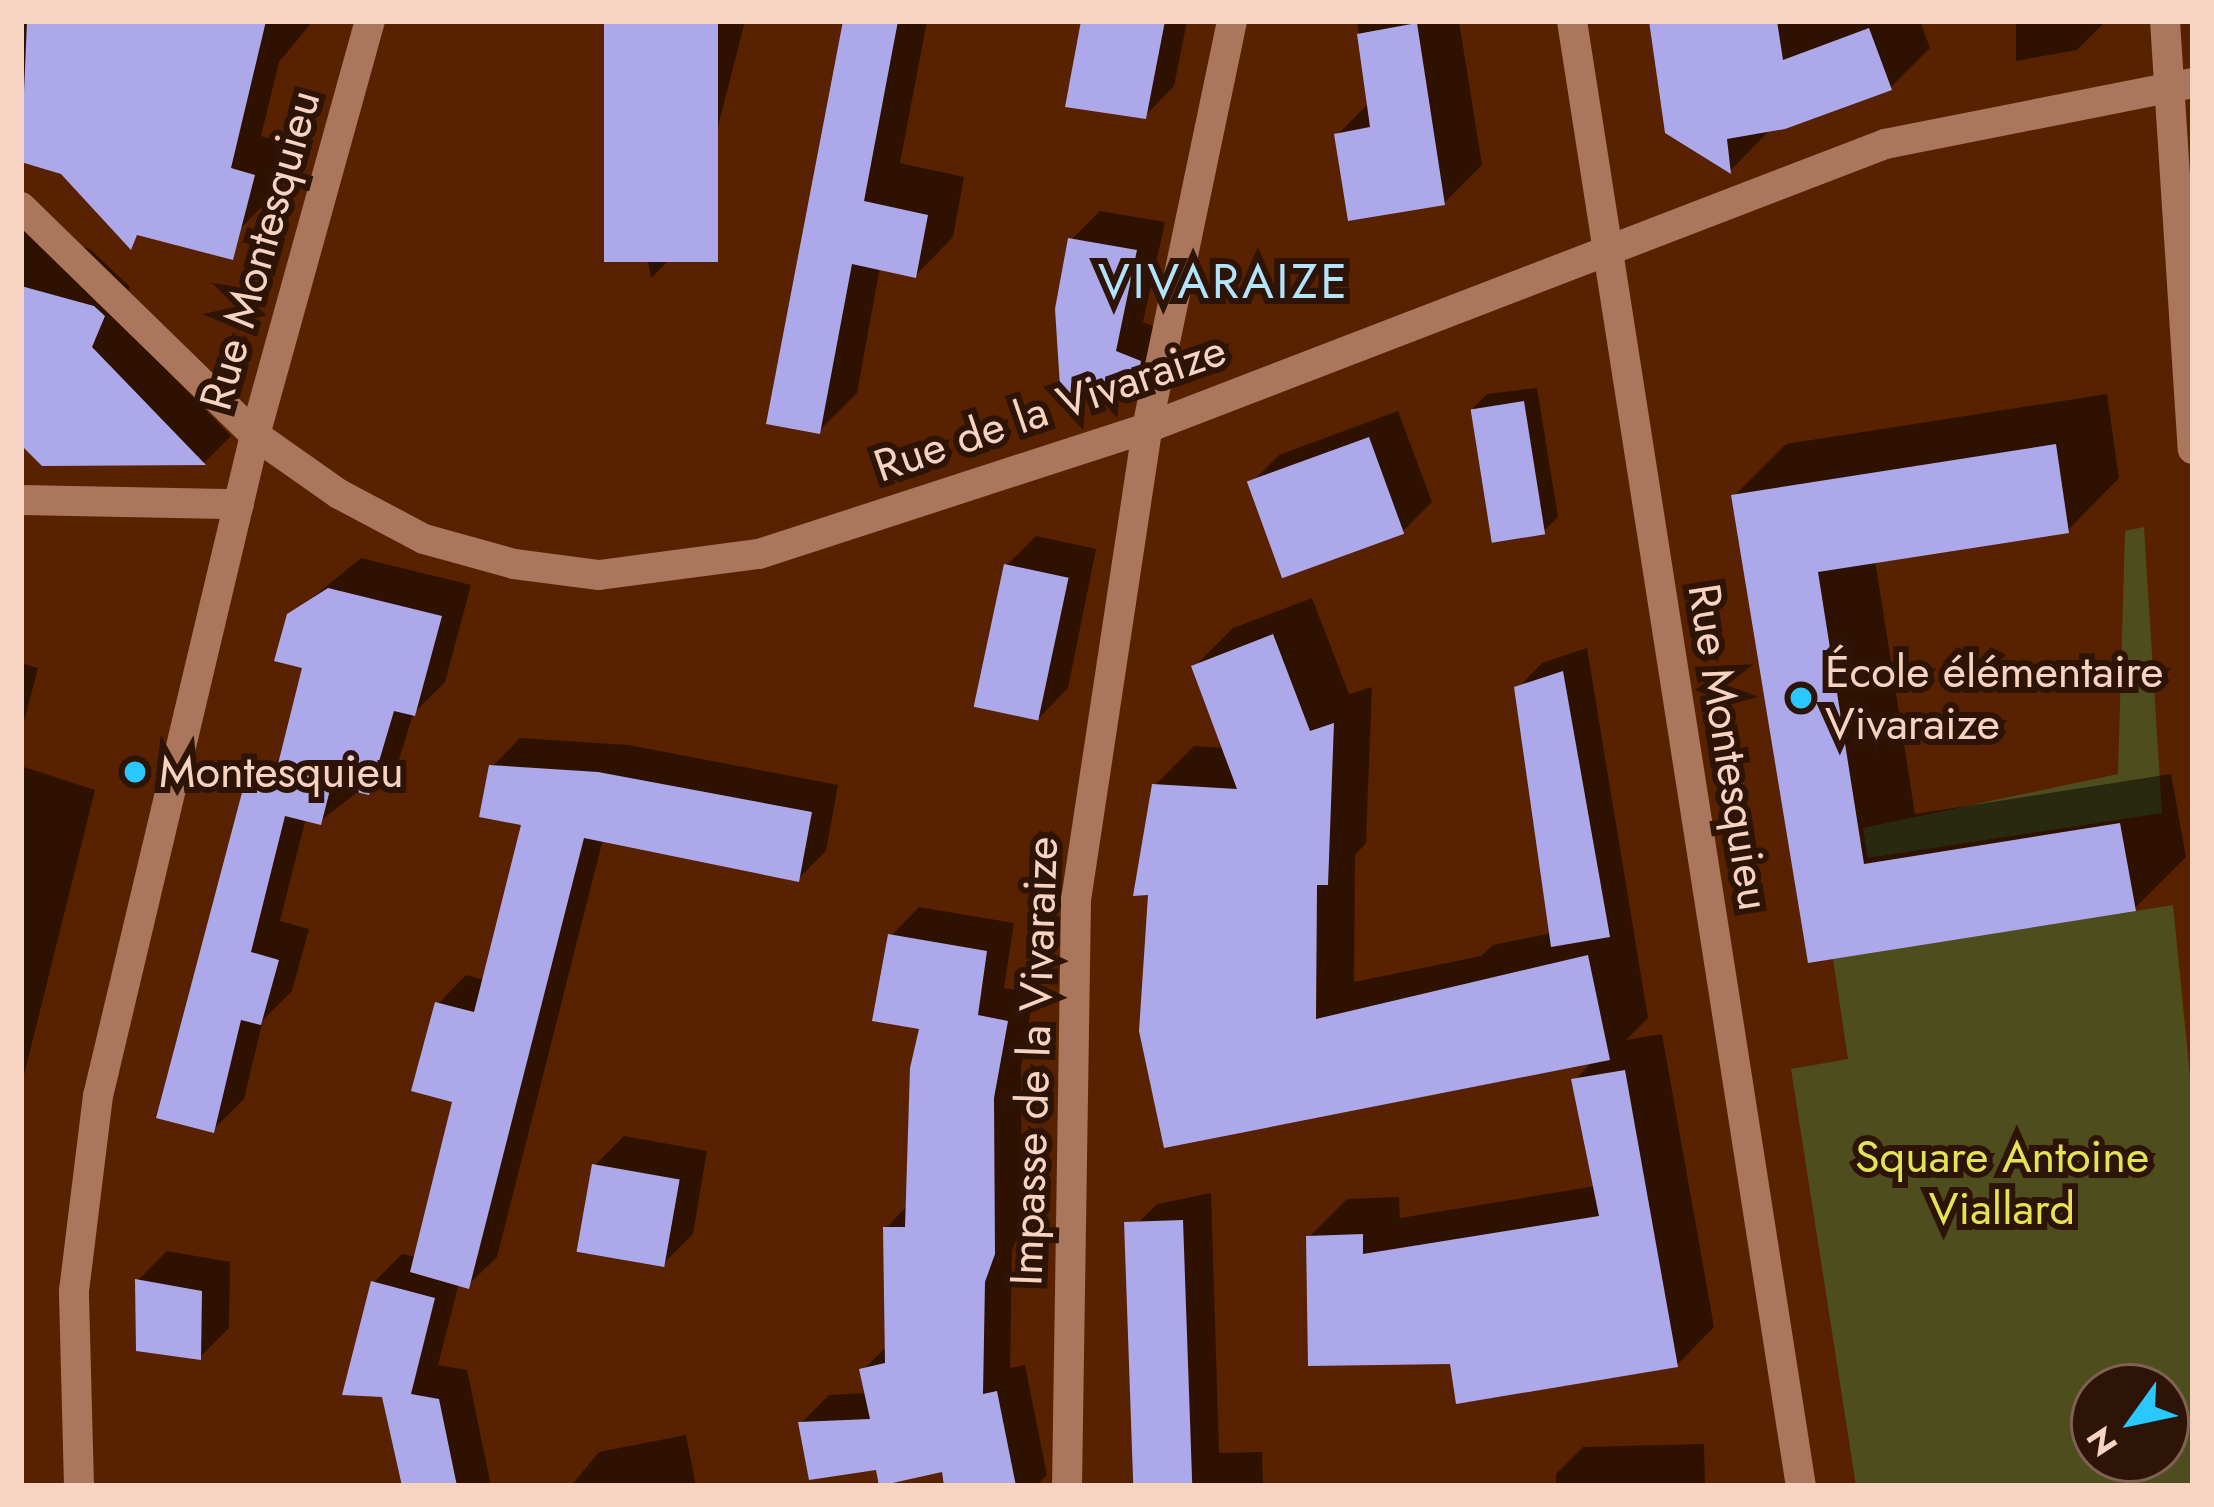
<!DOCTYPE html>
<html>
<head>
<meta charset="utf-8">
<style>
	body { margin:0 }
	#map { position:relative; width:2214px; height:1507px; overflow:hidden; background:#582100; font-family:Jost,sans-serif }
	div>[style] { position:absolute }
	.green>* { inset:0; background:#4e4d1e }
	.shadow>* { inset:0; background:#0007 }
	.building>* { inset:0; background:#ada8e9; transform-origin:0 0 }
	.minor>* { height:30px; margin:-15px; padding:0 15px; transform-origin:15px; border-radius:15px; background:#aa765c }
	.dots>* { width:33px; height:33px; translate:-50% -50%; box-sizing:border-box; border:6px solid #2d1407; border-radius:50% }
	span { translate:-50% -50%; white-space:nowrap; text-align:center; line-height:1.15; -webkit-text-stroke:12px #2d1407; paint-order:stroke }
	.street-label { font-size:45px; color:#f7d4c2 }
	.poi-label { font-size:45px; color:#f7d4c2 }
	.left { translate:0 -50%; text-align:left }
	.park-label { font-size:45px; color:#e5e254 }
	.neighbourhood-label { font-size:48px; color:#b2e4fb; letter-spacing:3px }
	.frame { position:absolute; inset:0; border:24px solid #f7d4c2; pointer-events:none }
	.north { position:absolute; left:2070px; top:1363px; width:120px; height:120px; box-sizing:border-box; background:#2d1407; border:3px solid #7e6152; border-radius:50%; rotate:237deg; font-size:33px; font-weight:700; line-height:48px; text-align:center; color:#f7d4c2 }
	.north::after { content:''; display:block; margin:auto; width:42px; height:54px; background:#29c8ff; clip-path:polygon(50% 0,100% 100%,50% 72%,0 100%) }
</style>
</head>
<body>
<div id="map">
	<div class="green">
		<div style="clip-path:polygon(2144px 527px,2162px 813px,1868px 858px,1863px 828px,2118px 774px,2125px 531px)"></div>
		<div style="clip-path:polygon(evenodd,2173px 905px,2191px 1086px,2193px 1486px,1856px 1486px,1791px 1069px,1848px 1059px,1833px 959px,2173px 905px,2094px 1387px,2166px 1387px,2166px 1459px,2094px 1459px,2094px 1387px)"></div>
	</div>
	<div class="shadow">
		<div style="clip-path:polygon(21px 21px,313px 21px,279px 62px,261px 136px,284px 143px,271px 197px,240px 229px,21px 161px)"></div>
		<div style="clip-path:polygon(607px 21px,745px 21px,689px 240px,651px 278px)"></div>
		<div style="clip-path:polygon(846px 21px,927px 21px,900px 163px,964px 177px,953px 237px,916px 275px,880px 267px,857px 393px,819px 431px)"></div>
		<div style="clip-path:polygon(1084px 21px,1187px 21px,1174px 86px,1145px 116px)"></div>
		<div style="clip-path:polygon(1357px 21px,1459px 21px,1482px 165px,1444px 203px,1337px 135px,1370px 102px)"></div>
		<div style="clip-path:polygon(1653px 21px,1920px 21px,1930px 48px,1891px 87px,1769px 131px,1731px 170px,1668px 131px)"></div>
		<div style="clip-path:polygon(2016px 21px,2106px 21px,2077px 50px,2016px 61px)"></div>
		<div style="clip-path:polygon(1100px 211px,1165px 222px,1143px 322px,1168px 332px,1136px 374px,1064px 398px,1071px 240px)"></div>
		<div style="clip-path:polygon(21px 229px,90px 249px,130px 287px,117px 319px,231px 436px,205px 462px,43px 463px,21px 441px)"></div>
		<div style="clip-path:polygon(1537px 388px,1558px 517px,1544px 531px,1473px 408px,1487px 394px)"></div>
		<div style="clip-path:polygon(2107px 394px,2119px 478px,2068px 530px,1875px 560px,1915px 814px,2171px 774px,2186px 857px,2135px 908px,1810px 959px,1734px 496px,1786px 444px)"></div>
		<div style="clip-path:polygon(1398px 411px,1432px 502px,1403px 531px,1250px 484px,1279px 455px)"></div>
		<div style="clip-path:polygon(1036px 536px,1096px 549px,1068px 688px,1039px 718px,1007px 565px)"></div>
		<div style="clip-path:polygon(361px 558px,471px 585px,445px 682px,413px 714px,399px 760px,320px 821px,306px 818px,280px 921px,309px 929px,292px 991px,263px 1020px,244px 1099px,213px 1130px,247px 786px,283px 756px,305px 666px,290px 616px)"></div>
		<div style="clip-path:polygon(1312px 598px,1349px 694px,1372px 687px,1366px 843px,1355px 855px,1354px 982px,1481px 956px,1493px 945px,1552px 933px,1518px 688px,1542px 663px,1587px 648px,1648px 1018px,1626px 1040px,1662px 1034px,1714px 1327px,1677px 1365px,1453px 1361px,1309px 1237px,1347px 1199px,1399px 1197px,1400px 1218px,1596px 1186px,1575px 1080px,1595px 1059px,1166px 1145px,1155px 785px,1194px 746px,1225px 748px,1194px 667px,1233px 628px)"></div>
		<div style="clip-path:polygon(21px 663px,38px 668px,21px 733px)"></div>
		<div style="clip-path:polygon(520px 738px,628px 745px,838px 785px,826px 851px,798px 879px,603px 839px,497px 1257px,468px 1285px,459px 1283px,438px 1365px,467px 1370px,491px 1486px,405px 1486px,373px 1283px,402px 1254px,416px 1257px,456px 1100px,438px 1004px,466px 975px,485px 980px,525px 823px,492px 767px)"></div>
		<div style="clip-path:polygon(21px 766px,95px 790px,21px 1087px)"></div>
		<div style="clip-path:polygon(919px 907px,1014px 923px,1004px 988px,1034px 993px,1021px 1068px,1022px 1223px,1012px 1251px,1010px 1368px,1025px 1365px,1047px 1475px,1036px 1486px,947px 1486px,944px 1469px,878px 1466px,801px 1423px,829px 1395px,868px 1393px,863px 1370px,888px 1345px,886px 1228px,908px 1205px,923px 1027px,891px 936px)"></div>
		<div style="clip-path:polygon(624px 1136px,707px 1151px,693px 1234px,664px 1263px,595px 1165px)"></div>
		<div style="clip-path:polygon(1211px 1193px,1219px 1453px,1262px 1452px,1263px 1486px,1133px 1486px,1128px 1233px,1157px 1204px)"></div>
		<div style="clip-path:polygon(167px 1251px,230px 1262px,229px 1328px,200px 1357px,138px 1280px)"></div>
		<div style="clip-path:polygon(686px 1435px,696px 1486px,571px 1486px,599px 1452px)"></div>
		<div style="clip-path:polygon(1704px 1444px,1705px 1486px,1556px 1486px,1556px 1474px,1583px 1447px)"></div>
	</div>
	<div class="building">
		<div style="clip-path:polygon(27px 21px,266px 21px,231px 168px,255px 175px,233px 260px,137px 235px,131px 250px,61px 174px,21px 162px)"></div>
		<div style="left:604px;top:21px;width:114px;height:241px"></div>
		<div style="clip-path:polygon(843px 21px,898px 21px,864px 201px,928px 215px,916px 278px,852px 264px,820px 434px,766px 424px)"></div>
		<div style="clip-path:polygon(1081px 21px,1165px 21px,1146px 119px,1065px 107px)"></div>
		<div style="clip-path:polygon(1649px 21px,1777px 21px,1783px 60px,1869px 28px,1892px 90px,1785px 129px,1727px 139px,1731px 174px,1665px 133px)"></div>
		<div style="clip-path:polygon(1417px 23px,1445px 205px,1348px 221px,1334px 134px,1370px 127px,1357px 34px)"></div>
		<div style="clip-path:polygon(1068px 238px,1137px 250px,1116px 351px,1141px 361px,1138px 377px,1061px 402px,1055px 309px)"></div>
		<div style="clip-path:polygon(21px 286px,94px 306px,105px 316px,92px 347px,206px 465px,42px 466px,21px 445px)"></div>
		<div style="left:1524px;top:401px;width:135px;height:54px;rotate:81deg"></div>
		<div style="left:1369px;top:437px;width:103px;height:130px;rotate:70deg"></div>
		<div style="clip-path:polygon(2056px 444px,2069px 533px,1818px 572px,1864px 864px,2120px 823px,2136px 911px,1808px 963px,1731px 495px)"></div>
		<div style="left:1004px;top:564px;width:66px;height:146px;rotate:12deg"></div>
		<div style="clip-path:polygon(328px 588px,442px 616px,415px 716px,394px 711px,369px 795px,331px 786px,321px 825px,285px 816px,251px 952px,279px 960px,261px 1025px,241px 1020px,214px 1133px,156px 1118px,244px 785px,271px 792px,302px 668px,274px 661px,287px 614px)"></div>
		<div style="clip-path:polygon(1273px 634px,1310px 731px,1334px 723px,1328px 885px,1317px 885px,1316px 1019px,1588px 955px,1610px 1060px,1164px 1148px,1139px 1031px,1148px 895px,1133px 896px,1152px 784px,1237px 789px,1191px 666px)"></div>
		<div style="clip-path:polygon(1563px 671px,1610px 937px,1551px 947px,1514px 687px)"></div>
		<div style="clip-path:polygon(489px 765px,598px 772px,812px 812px,799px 882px,584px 838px,469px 1289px,410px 1272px,452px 1102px,411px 1091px,435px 1002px,474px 1012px,521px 825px,479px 817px)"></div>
		<div style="clip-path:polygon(888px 934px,987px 951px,978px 1015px,1008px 1021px,994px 1098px,995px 1254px,985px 1282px,983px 1394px,997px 1391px,1016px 1486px,944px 1486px,942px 1472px,879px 1486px,876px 1470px,809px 1480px,798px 1422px,870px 1419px,859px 1369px,885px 1363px,883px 1227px,905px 1227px,910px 1068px,919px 1029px,872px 1021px)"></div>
		<div style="clip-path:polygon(1625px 1070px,1678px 1367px,1456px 1404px,1450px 1364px,1308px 1366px,1306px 1236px,1363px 1234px,1363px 1254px,1599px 1216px,1571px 1079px)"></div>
		<div style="left:592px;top:1164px;width:89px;height:89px;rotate:10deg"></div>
		<div style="left:1183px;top:1220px;width:266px;height:59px;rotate:88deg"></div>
		<div style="clip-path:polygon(135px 1279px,202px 1291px,201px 1360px,136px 1351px)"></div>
		<div style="clip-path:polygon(371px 1281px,435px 1298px,411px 1394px,439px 1399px,457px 1486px,402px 1486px,382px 1397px,342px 1395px)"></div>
	</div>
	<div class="minor">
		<div style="left:1572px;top:21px;width:1483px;rotate:81.12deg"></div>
		<div style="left:2165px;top:21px;width:429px;rotate:86.3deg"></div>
		<div style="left:21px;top:207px;width:327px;rotate:44.3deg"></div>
		<div style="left:255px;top:435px;width:103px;rotate:35.1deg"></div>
		<div style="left:339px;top:494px;width:96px;rotate:27.9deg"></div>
		<div style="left:424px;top:539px;width:93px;rotate:15.5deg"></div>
		<div style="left:514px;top:564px;width:86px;rotate:7.4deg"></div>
		<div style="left:599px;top:575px;width:161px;rotate:-7.5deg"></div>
		<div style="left:759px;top:554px;width:408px;rotate:-18deg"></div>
		<div style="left:1147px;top:428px;width:791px;rotate:-21.05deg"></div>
		<div style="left:1885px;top:144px;width:314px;rotate:-11.2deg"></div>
		<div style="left:21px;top:500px;width:218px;rotate:1.1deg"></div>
		<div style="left:79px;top:1486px;width:195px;rotate:-91.5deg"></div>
		<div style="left:74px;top:1291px;width:196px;rotate:-83deg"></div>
		<div style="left:98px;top:1096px;width:679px;rotate:-76.64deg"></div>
		<div style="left:255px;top:435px;width:430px;rotate:-74.5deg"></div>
		<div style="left:1067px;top:1486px;width:586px;rotate:-89.12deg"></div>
		<div style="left:1076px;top:900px;width:477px;rotate:-81.4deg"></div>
		<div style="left:1147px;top:428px;width:416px;rotate:-78.2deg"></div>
	</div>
	<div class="dots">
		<div style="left:1801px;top:698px;background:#29c8ff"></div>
		<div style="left:135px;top:772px;background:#29c8ff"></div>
	</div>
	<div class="street-label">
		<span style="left:260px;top:250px;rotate:-74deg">Rue Montesquieu</span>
		<span style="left:1050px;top:408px;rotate:-19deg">Rue de la Vivaraize</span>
		<span style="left:1729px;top:747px;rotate:81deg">Rue Montesquieu</span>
		<span style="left:1034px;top:1061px;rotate:-88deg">Impasse de la Vivaraize</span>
	</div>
	<div class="poi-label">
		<span class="left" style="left:1825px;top:698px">École élémentaire<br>Vivaraize</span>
		<span class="left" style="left:159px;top:772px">Montesquieu</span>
	</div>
	<div class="park-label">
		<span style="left:2002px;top:1183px">Square Antoine<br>Viallard</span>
	</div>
	<div class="neighbourhood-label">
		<span style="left:1224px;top:282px">VIVARAIZE</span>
	</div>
	<div class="frame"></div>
	<div class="north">N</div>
</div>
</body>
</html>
